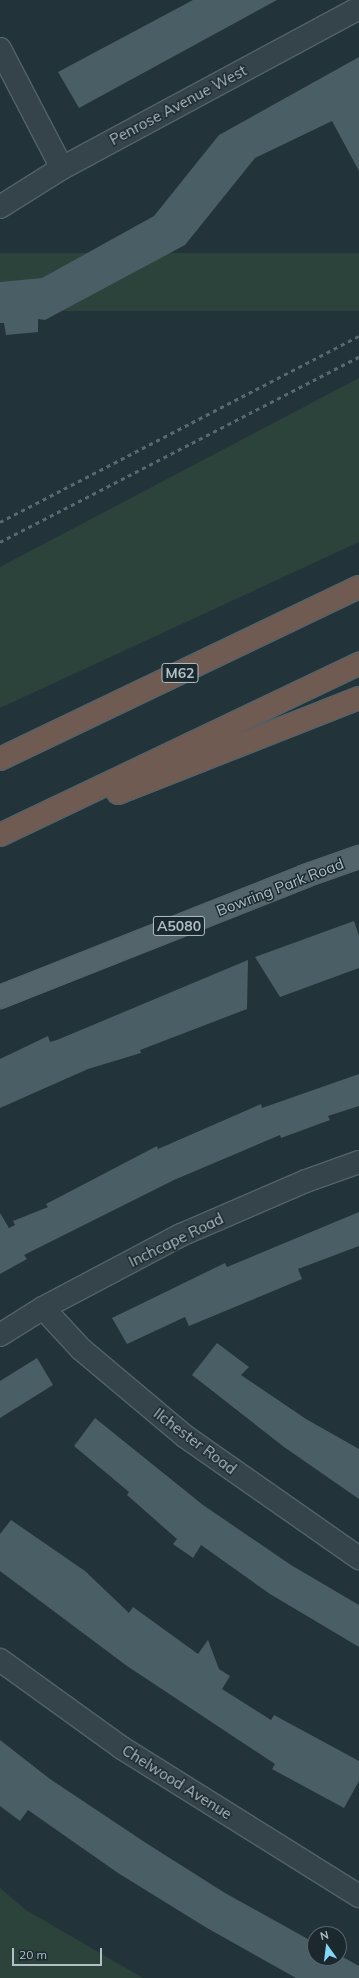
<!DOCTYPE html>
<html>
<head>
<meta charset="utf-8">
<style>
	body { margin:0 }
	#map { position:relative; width:359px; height:1978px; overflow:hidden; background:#223439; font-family:Mulish,sans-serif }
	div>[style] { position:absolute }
	.green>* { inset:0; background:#2b433b; transform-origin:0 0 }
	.building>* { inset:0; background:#4a5e65 }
	.roads { filter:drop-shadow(1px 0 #536267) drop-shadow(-1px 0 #536267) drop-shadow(0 1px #536267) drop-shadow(0 -1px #536267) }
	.street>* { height:22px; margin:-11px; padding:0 11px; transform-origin:11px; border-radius:11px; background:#35444a }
	.primary>* { height:22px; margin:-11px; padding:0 11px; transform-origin:11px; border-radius:11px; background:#53646a }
	.highway>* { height:22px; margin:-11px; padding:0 11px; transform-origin:11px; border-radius:11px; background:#705b52 }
	.rail>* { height:3px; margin-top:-1.5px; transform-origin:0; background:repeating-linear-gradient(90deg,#576a71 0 4px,transparent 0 8px) }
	span { translate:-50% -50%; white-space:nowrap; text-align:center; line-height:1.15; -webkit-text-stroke:3px #1b292e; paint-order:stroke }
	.shield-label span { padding:1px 3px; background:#1b292e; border:1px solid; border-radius:3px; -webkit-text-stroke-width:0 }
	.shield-label { font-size:14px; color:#b0c0c6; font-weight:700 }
	.street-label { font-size:15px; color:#b0c0c6 }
	.north { position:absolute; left:307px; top:1926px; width:40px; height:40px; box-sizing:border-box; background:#1b292e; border:1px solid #57656b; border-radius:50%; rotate:346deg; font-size:11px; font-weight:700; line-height:16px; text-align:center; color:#b0c0c6 }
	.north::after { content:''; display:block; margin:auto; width:14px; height:18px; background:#84d6f7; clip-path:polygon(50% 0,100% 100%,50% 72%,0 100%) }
	.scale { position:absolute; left:12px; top:1948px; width:90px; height:18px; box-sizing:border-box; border:2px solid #b0c0c6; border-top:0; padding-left:5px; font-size:12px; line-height:14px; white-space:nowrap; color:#b0c0c6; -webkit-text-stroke:3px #1b292e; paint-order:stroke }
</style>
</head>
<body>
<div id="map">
	<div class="green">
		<div style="left:359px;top:253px;width:58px;height:403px;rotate:90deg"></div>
		<div style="clip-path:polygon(359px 378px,359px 542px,0 708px,0 567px)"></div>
		<div style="clip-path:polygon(0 1888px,26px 1910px,143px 1978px,0 1978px)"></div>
	</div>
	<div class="building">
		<div style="clip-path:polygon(193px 0,277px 0,79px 108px,58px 72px)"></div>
		<div style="clip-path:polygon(359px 57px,359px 171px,332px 121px,255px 158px,185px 245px,45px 320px,38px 319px,38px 332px,6px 335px,4px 323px,0 323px,0 282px,42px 278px,154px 216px,219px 135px)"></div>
		<div style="clip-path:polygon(354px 921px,359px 936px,359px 968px,280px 997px,255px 957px)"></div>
		<div style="clip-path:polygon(248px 960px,247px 1009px,140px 1050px,141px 1053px,88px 1069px,0 1108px,0 1059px,48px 1036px,50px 1042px,57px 1040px)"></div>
		<div style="clip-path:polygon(359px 1074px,359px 1106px,328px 1116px,330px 1120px,281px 1138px,280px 1135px,174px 1180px,24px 1255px,27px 1259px,0 1274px,0 1213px,9px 1228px,15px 1225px,13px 1221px,48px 1207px,46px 1204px,157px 1146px,158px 1149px,261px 1104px,262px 1108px)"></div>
		<div style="clip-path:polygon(359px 1212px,359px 1246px,298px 1269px,302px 1279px,189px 1326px,185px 1317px,127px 1344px,112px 1318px,225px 1263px,227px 1267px)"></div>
		<div style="clip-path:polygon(217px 1343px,249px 1367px,241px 1375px,306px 1419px,359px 1449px,359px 1499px,284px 1447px,192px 1375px)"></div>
		<div style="clip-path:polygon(37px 1358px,53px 1385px,0 1418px,0 1381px)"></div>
		<div style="clip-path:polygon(95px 1418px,203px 1505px,291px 1565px,359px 1605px,359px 1647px,270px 1594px,201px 1545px,193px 1558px,173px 1544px,177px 1539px,127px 1495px,129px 1492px,74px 1446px)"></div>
		<div style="clip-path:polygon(11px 1520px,85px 1571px,129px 1613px,133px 1607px,198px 1654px,208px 1640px,219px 1669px,230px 1676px,222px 1689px,271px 1720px,274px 1715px,359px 1761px,359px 1781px,344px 1808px,272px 1769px,275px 1764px,127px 1666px,0 1571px,0 1534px)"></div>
		<div style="clip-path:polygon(0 1740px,50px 1779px,146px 1843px,225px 1893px,315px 1943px,315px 1958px,339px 1958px,339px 1955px,359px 1966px,359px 1978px,296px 1978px,207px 1928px,118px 1873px,28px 1810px,20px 1821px,0 1806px)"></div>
	</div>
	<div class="roads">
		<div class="street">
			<div style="left:0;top:49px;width:134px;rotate:62.5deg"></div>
			<div style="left:0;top:207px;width:73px;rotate:-32.2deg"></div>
			<div style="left:62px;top:168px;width:337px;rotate:-28.3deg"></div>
			<div style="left:43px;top:1308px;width:56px;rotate:47.2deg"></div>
			<div style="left:81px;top:1349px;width:137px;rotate:40deg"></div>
			<div style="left:186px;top:1437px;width:211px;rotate:35deg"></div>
			<div style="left:0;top:1335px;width:51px;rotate:-32.1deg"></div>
			<div style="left:43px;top:1308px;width:156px;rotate:-27.9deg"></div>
			<div style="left:181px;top:1235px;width:136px;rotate:-23.4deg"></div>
			<div style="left:306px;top:1181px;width:56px;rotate:-19.7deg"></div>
			<div style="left:0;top:1660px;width:150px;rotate:35.8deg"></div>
			<div style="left:122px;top:1748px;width:279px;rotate:32deg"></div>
		</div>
		<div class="primary">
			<div style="left:0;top:997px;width:328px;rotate:-21.6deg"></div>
			<div style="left:305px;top:876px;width:57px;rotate:-19.4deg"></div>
		</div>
		<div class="highway">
			<div style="left:0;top:759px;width:398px;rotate:-25.6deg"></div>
			<div style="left:118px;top:793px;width:259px;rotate:-21.5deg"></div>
			<div style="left:0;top:835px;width:398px;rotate:-25.5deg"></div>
		</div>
	</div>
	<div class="rail">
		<div style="left:0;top:522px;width:404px;rotate:-27.4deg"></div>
		<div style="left:0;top:542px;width:404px;rotate:-27.3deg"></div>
	</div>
	<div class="shield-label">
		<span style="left:180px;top:673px">M62</span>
		<span style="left:179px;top:926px">A5080</span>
	</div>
	<div class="street-label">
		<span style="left:178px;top:105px;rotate:-28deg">Penrose Avenue West</span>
		<span style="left:280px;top:887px;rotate:-21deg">Bowring Park Road</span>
		<span style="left:176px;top:1240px;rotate:-26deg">Inchcape Road</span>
		<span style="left:195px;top:1441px;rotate:37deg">Ilchester Road</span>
		<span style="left:177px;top:1782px;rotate:32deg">Chelwood Avenue</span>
	</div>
	<div class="north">N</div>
	<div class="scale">20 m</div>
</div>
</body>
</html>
